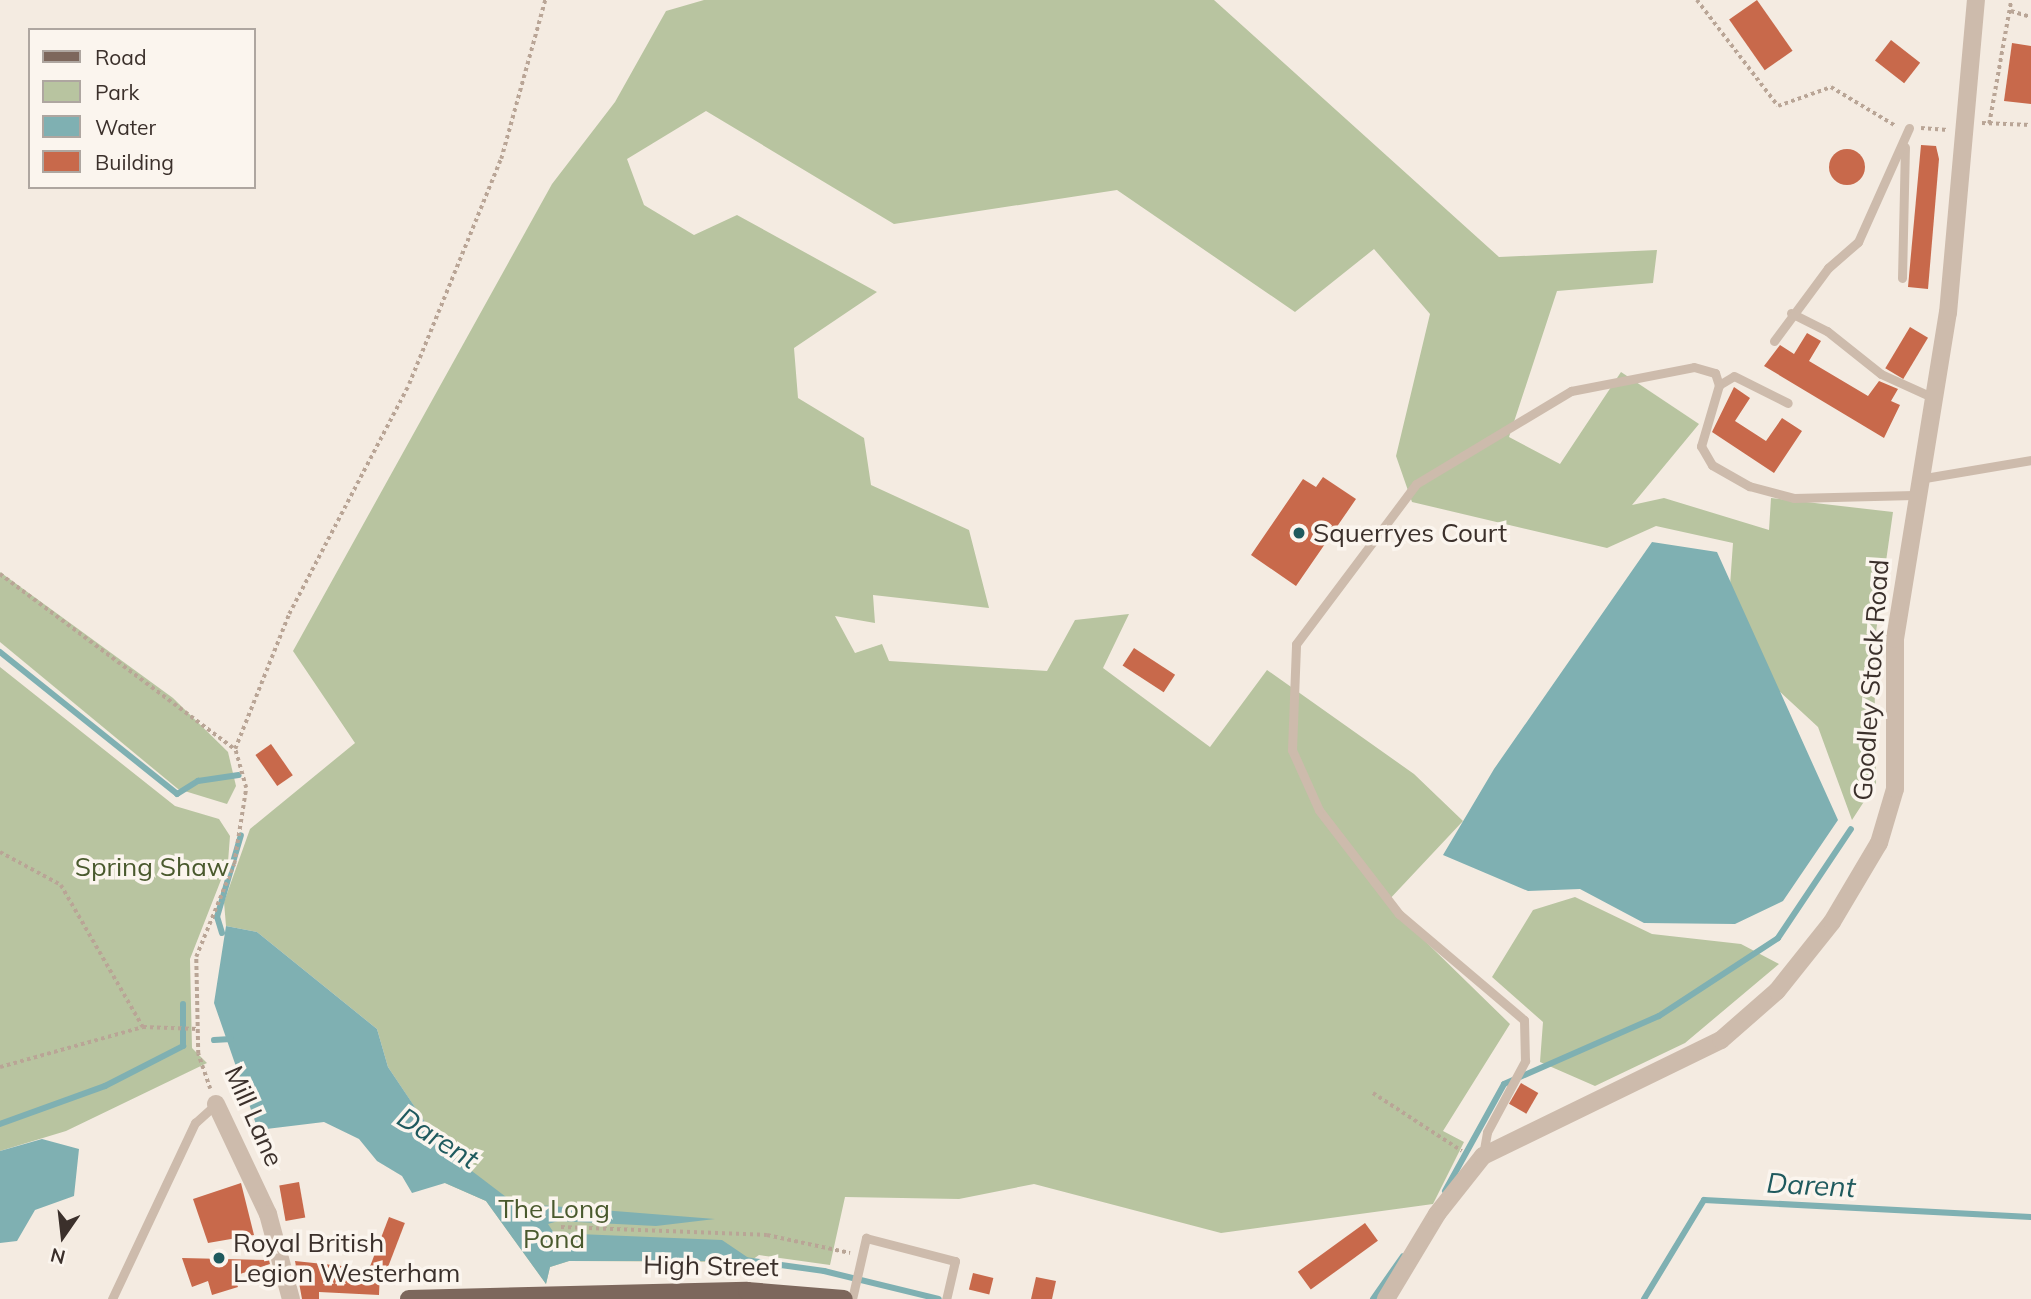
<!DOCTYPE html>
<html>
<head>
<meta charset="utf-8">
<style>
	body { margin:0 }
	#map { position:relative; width:2031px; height:1299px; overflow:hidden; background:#f4ebe1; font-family:Mulish,sans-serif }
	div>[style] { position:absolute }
	.green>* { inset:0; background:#b8c4a0 }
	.water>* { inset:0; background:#7fb0b2 }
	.stream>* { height:6px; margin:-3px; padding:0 3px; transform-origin:3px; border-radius:3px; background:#7fb0b2 }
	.building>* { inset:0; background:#c8694b; transform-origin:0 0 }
	.round { border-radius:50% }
	.path>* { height:3.5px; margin-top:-1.75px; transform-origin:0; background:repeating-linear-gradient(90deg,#b9a596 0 3.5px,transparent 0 7px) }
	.service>* { height:9px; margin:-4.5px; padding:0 4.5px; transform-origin:4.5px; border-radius:4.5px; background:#cdbbac }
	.minor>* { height:18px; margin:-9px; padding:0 9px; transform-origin:9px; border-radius:9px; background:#cdbbac }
	.tertiary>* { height:18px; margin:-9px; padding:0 9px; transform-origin:9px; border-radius:9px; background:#cdbbac }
	.primary>* { height:18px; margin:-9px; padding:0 9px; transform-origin:9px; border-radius:9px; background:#7d675c }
	.dots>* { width:19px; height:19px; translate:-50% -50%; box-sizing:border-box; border:4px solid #fbf5ee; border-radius:50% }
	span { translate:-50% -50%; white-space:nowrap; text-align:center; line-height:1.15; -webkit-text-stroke:7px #fbf5ee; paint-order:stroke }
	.poi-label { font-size:26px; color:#3b302b }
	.left { translate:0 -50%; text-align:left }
	.street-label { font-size:26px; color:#3b302b }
	.park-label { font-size:26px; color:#4a5a2e }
	.water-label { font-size:28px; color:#1f5a5e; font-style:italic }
	.legend { position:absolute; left:28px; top:28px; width:228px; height:161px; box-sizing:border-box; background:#fbf5ee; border:2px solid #aea6a0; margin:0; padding:9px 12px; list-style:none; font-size:21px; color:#3b302b }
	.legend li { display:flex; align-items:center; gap:14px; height:35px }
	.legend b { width:35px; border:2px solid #aea6a0 }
	.north { position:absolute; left:28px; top:1201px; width:70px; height:70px; -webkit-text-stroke:5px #fbf5ee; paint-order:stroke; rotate:194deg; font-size:19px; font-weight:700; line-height:28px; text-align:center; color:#3b302b }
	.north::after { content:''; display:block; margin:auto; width:24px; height:32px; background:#3b302b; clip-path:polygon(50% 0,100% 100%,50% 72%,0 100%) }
</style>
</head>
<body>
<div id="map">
	<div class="green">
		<div style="clip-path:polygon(704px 0,1214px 0,1499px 257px,1657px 250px,1653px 283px,1557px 291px,1509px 437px,1560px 464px,1621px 372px,1699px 424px,1632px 505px,1664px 498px,1769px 530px,1771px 498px,1893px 512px,1874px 646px,1876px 783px,1852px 820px,1818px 727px,1726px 642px,1733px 543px,1656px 526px,1607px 548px,1412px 502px,1396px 456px,1430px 314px,1374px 249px,1295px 312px,1117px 190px,894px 224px,706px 111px,627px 159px,644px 205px,694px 235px,737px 215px,877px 292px,794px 348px,798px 398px,864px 438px,871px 485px,969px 530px,989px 608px,873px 595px,875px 623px,835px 616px,855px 653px,882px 644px,889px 661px,1047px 671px,1075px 620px,1129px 614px,1103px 668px,1210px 747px,1267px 670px,1414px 774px,1463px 821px,1386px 903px,1510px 1024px,1443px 1131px,1464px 1142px,1433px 1204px,1221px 1233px,1034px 1184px,959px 1199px,845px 1197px,830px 1265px,759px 1255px,749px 1262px,569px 1261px,550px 1267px,546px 1284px,486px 1201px,445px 1183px,438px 1142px,388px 1067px,377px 1029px,257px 932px,226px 926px,224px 902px,250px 829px,355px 743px,293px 651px,552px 184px,615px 102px,666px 11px)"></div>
		<div style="clip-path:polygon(0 572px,173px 698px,228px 752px,236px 786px,227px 804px,178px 789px,0 642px)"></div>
		<div style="clip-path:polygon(0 667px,175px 806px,219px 819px,230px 836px,228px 862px,190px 959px,192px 1048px,207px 1063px,66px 1131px,0 1151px)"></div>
		<div style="clip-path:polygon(1575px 897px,1652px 934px,1741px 944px,1779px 964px,1685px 1043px,1595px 1086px,1540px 1062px,1543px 1022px,1492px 977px,1533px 910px)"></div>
	</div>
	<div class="water">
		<div style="clip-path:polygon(1652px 542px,1717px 552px,1838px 820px,1783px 901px,1735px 924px,1644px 923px,1580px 889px,1528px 891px,1443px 855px,1494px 769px)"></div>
		<div style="clip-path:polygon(226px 926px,257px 932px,377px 1029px,388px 1067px,443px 1149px,514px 1203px,715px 1219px,656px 1226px,558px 1221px,548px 1224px,554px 1233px,722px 1240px,753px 1261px,569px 1261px,550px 1267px,546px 1284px,486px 1201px,445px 1183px,412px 1193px,402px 1176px,377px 1161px,359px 1139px,324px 1122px,258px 1130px,214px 1003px)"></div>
		<div style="clip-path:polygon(42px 1139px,79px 1149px,74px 1196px,35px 1210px,17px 1241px,0 1243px,0 1151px)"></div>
	</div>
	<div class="stream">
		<div style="left:0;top:652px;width:227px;rotate:38.7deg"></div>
		<div style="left:177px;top:794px;width:25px;rotate:-32deg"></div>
		<div style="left:198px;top:781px;width:41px;rotate:-8.3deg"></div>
		<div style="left:222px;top:933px;width:17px;rotate:-107deg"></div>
		<div style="left:217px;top:917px;width:85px;rotate:-73.7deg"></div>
		<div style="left:214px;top:1040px;width:17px;rotate:-3deg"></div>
		<div style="left:0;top:1124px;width:112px;rotate:-19.9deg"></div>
		<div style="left:105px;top:1086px;width:88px;rotate:-27.1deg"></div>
		<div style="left:183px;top:1046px;width:42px;rotate:-90deg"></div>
		<div style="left:1445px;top:1191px;width:122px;rotate:-61.1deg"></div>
		<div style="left:1504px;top:1084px;width:169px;rotate:-23.7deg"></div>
		<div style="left:1659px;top:1016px;width:142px;rotate:-33.2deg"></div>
		<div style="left:1778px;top:938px;width:131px;rotate:-56.2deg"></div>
		<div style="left:745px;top:1260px;width:80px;rotate:7.9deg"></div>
		<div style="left:824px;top:1271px;width:118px;rotate:13.7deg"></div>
		<div style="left:1373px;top:1299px;width:52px;rotate:-55.1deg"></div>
		<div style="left:1644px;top:1299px;width:116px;rotate:-58.8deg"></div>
		<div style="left:1704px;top:1200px;width:327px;rotate:3deg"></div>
	</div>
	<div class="building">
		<div style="left:1757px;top:0;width:62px;height:34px;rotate:55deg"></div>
		<div style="left:1891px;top:40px;width:37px;height:26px;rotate:38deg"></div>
		<div style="clip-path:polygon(2012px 43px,2031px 46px,2031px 104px,2004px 101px)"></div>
		<div style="clip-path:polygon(1921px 145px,1936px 146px,1939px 159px,1928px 289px,1908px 287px)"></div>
		<div class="round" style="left:1829px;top:149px;width:36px;height:36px"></div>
		<div style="left:1910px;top:327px;width:21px;height:48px;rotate:31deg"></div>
		<div style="clip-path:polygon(1807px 333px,1821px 341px,1809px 361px,1868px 396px,1879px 381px,1898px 389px,1891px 401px,1900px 405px,1884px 438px,1764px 366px,1780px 345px,1794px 354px)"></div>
		<div style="clip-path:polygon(1734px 387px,1750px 398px,1735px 421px,1766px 441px,1782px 418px,1802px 431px,1774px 473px,1712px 432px)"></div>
		<div style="clip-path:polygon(1323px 477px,1356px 499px,1296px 586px,1251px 555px,1303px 479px,1316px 487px)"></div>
		<div style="left:1134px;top:648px;width:49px;height:21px;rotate:33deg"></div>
		<div style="left:271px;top:744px;width:38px;height:19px;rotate:55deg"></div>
		<div style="left:1521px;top:1083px;width:20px;height:24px;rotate:30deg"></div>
		<div style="left:299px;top:1182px;width:36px;height:20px;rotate:80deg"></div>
		<div style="clip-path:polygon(241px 1183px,254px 1235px,208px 1243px,193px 1199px)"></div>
		<div style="left:389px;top:1217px;width:17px;height:53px;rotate:21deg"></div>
		<div style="left:1365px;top:1223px;width:22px;height:83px;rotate:54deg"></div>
		<div style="clip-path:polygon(182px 1258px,269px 1260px,270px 1264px,234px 1276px,238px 1287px,212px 1295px,208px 1281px,192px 1287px)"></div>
		<div style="clip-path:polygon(295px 1261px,380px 1270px,379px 1295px,319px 1292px,319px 1299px,302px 1299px)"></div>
		<div style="left:973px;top:1273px;width:21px;height:17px;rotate:14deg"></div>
		<div style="clip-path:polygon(1036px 1277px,1056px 1281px,1052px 1299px,1031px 1299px)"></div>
	</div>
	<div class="path">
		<div style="left:1697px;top:0;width:133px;rotate:52.6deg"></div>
		<div style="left:1778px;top:106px;width:56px;rotate:-19.7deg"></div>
		<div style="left:1831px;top:87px;width:76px;rotate:31deg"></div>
		<div style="left:2011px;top:11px;width:21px;rotate:17deg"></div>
		<div style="left:1982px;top:123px;width:49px;rotate:2.3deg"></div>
		<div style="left:1989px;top:124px;width:126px;rotate:-79.9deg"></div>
		<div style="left:1921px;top:128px;width:27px;rotate:4deg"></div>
		<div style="left:0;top:574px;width:293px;rotate:36.7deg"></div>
		<div style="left:235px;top:749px;width:145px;rotate:-68.2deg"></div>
		<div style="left:289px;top:614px;width:259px;rotate:-62.4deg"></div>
		<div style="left:409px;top:384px;width:243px;rotate:-67.8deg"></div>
		<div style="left:501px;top:159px;width:165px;rotate:-74.5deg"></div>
		<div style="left:0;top:852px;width:69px;rotate:28.4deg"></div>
		<div style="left:61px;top:885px;width:164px;rotate:60deg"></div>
		<div style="left:0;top:1067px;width:148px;rotate:-15.6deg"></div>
		<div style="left:143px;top:1027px;width:55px;rotate:2.1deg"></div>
		<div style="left:210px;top:1089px;width:37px;rotate:-109deg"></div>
		<div style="left:198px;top:1054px;width:97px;rotate:-91.2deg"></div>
		<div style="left:196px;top:957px;width:100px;rotate:-67.8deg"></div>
		<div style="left:234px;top:864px;width:77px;rotate:-81deg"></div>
		<div style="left:246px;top:788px;width:41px;rotate:-105.8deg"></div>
		<div style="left:1373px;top:1093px;width:106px;rotate:33.1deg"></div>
		<div style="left:561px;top:1227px;width:206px;rotate:2.2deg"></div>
		<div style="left:767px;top:1235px;width:85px;rotate:12.2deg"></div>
	</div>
	<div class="service">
		<div style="left:1902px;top:278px;width:131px;rotate:-88.7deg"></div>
		<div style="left:1791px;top:313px;width:40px;rotate:26.6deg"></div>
		<div style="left:1827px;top:331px;width:69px;rotate:38.5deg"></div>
		<div style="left:1881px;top:374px;width:56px;rotate:24.3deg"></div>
		<div style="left:1774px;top:341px;width:91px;rotate:-53.5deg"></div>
		<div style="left:1828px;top:268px;width:40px;rotate:-41deg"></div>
		<div style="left:1858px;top:242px;width:125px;rotate:-65.9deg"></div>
		<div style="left:1719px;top:385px;width:17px;rotate:-31deg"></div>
		<div style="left:1734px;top:376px;width:60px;rotate:26.6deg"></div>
		<div style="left:1919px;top:479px;width:114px;rotate:-9.6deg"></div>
		<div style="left:1483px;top:1155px;width:23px;rotate:-80deg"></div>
		<div style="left:1487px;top:1132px;width:81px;rotate:-61.8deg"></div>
		<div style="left:1525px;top:1061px;width:41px;rotate:-91.4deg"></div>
		<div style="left:1524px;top:1020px;width:164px;rotate:-139.7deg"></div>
		<div style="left:1399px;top:914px;width:131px;rotate:-127.6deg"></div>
		<div style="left:1319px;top:810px;width:66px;rotate:-114.2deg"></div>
		<div style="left:1292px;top:750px;width:106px;rotate:-87.8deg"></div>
		<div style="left:1296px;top:644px;width:200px;rotate:-53.1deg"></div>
		<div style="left:1416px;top:484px;width:181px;rotate:-31deg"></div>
		<div style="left:1571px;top:391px;width:125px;rotate:-11deg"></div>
		<div style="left:1694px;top:367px;width:22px;rotate:16deg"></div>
		<div style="left:1715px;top:373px;width:13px;rotate:72deg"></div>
		<div style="left:1719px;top:385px;width:64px;rotate:106.4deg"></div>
		<div style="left:1701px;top:446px;width:22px;rotate:60deg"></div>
		<div style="left:1712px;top:465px;width:43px;rotate:29.6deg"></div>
		<div style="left:1749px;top:486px;width:47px;rotate:14.9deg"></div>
		<div style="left:1794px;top:498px;width:120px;rotate:-1.4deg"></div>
		<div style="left:112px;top:1299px;width:195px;rotate:-64.8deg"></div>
		<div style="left:195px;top:1123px;width:28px;rotate:-42deg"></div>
		<div style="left:852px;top:1299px;width:63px;rotate:-77.1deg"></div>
		<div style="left:866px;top:1238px;width:92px;rotate:14.5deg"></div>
		<div style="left:955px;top:1261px;width:39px;rotate:103deg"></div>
	</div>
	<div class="minor">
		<div style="left:216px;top:1104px;width:122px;rotate:64.7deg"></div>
		<div style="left:268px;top:1214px;width:88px;rotate:74.9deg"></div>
	</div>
	<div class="tertiary">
		<div style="left:1386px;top:1299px;width:99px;rotate:-59deg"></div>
		<div style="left:1437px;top:1214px;width:74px;rotate:-51.6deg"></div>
		<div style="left:1483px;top:1156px;width:265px;rotate:-26deg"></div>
		<div style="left:1721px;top:1040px;width:74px;rotate:-41.2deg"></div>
		<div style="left:1777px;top:991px;width:88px;rotate:-51.4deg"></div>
		<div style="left:1832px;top:922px;width:92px;rotate:-59.3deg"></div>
		<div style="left:1879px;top:843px;width:56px;rotate:-73.5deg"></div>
		<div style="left:1895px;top:789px;width:150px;rotate:-90deg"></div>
		<div style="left:1895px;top:639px;width:330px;rotate:-80.8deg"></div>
		<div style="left:1948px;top:313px;width:314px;rotate:-84.9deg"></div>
	</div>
	<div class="primary">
		<div style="left:409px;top:1299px;width:338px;rotate:-1.4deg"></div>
		<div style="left:747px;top:1291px;width:97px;rotate:4.7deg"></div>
	</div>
	<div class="dots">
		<div style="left:1299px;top:533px;background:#1f5a5e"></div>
		<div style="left:219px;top:1258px;background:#1f5a5e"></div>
	</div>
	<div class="poi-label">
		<span class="left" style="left:1313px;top:533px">Squerryes Court</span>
		<span class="left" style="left:233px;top:1258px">Royal British<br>Legion Westerham</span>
	</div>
	<div class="street-label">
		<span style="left:1871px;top:680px;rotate:-86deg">Goodley Stock Road</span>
		<span style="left:254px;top:1116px;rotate:66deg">Mill Lane</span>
		<span style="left:711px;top:1266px;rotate:1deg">High Street</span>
	</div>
	<div class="park-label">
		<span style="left:152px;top:867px">Spring Shaw</span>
		<span style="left:554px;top:1224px">The Long<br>Pond</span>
	</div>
	<div class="water-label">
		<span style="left:438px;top:1138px;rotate:32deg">Darent</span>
		<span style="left:1811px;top:1185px;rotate:3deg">Darent</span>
	</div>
	<ul class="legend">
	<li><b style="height:9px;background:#7d675c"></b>Road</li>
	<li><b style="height:19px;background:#b8c4a0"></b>Park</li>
	<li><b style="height:19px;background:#7fb0b2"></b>Water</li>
	<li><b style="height:19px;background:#c8694b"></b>Building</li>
	</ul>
	<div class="north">N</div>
</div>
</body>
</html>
